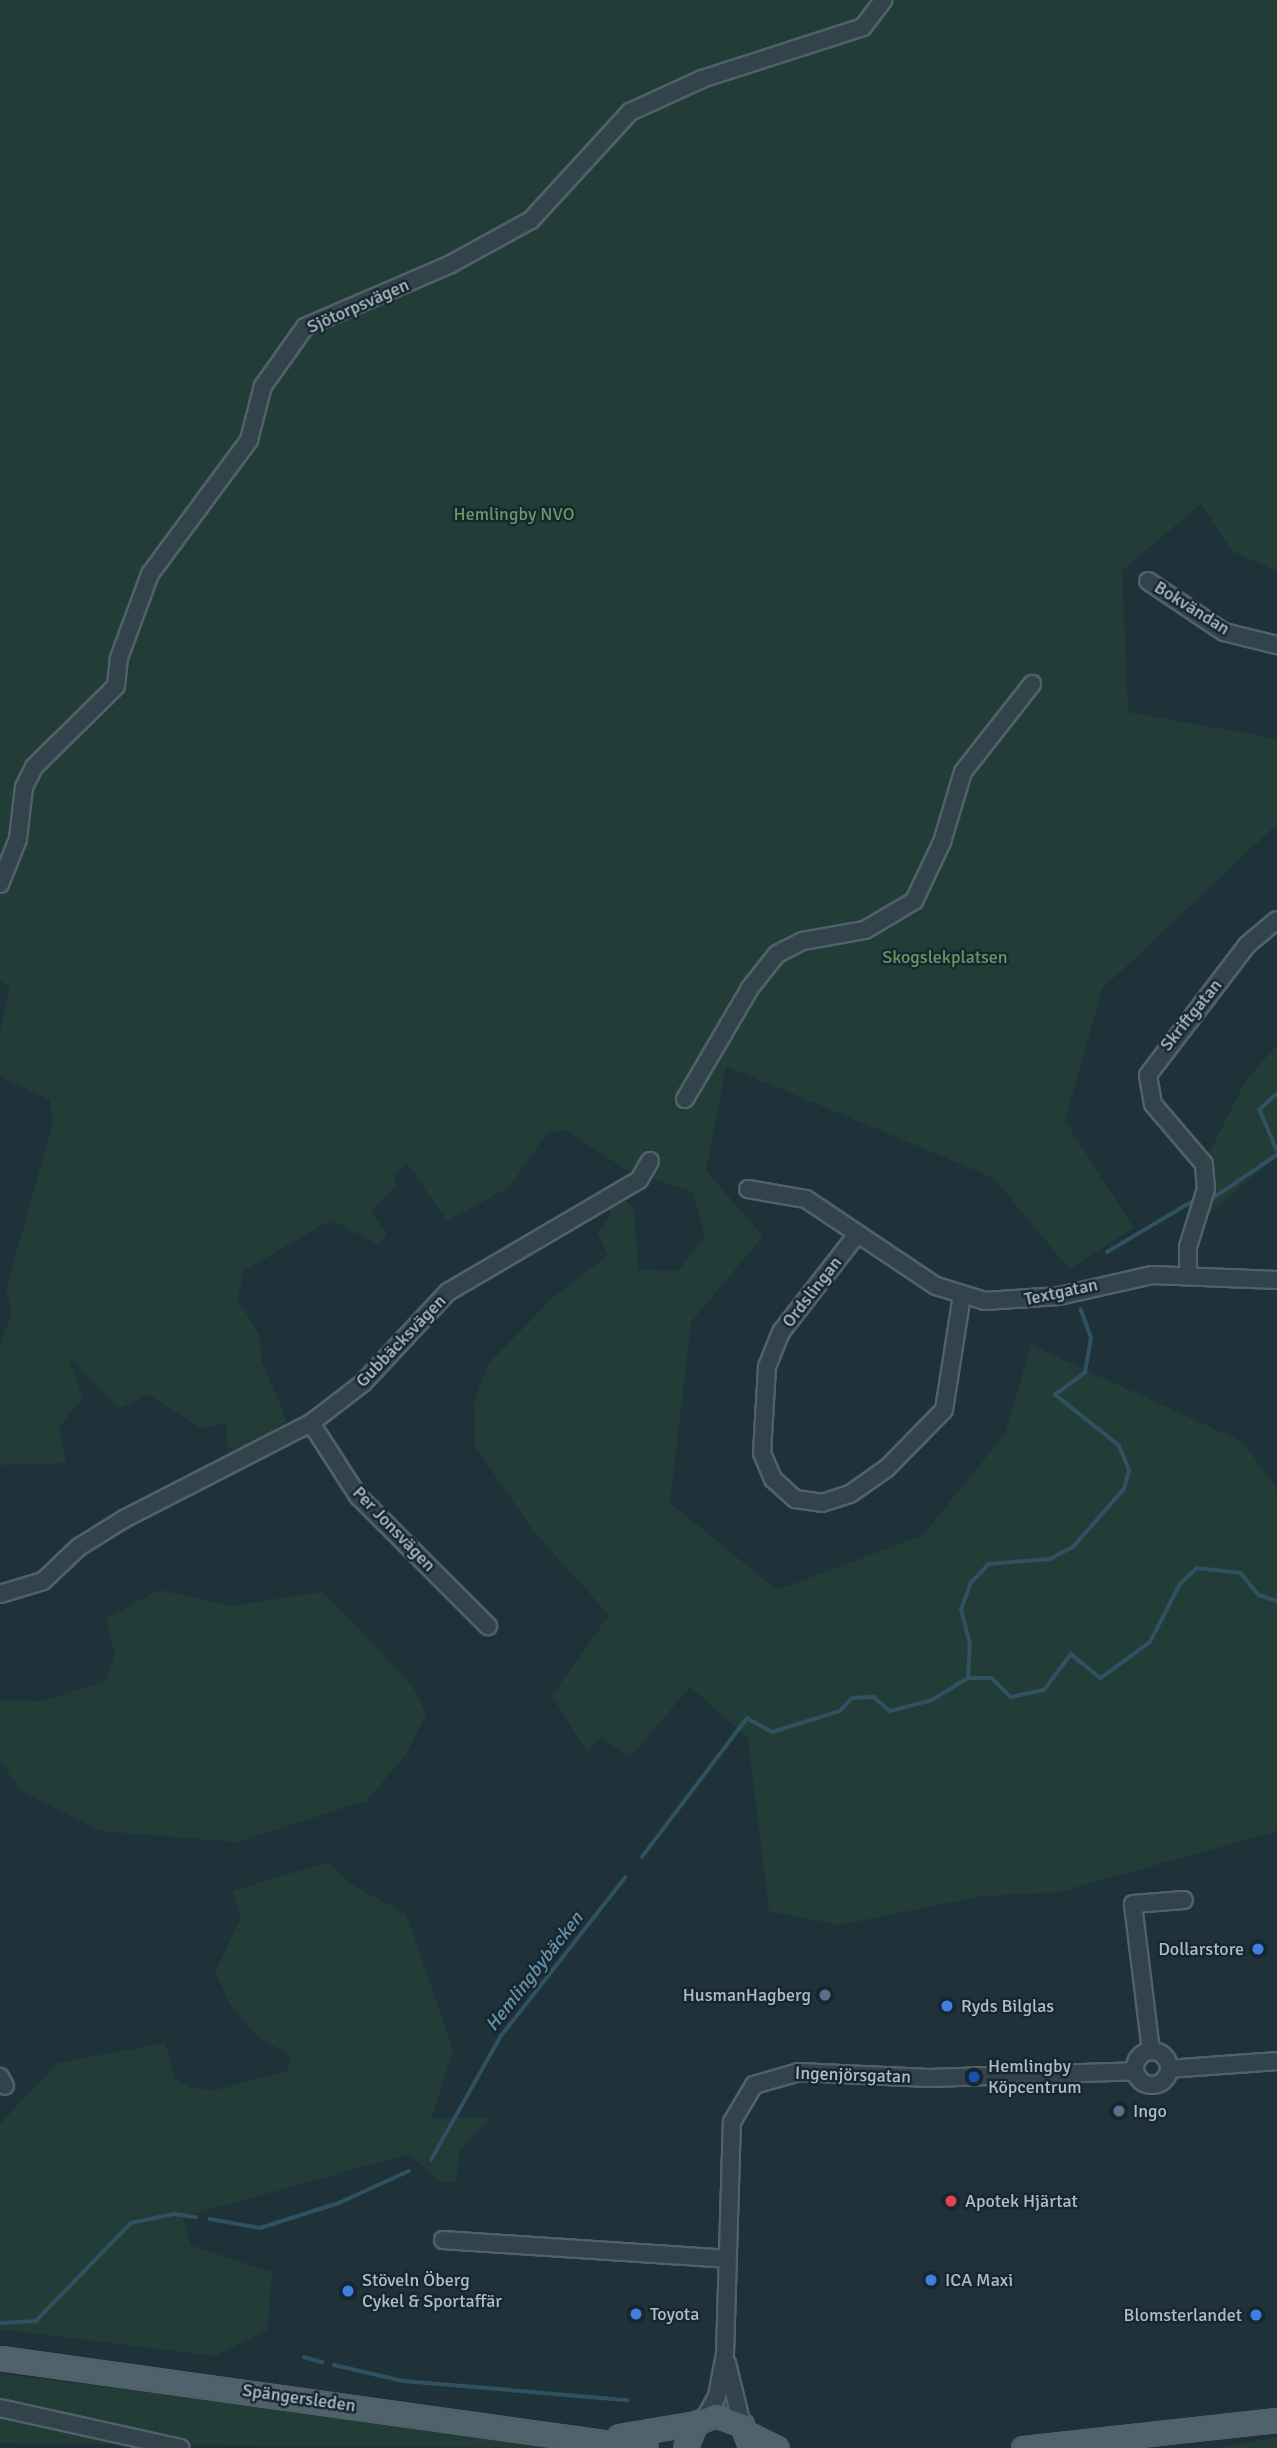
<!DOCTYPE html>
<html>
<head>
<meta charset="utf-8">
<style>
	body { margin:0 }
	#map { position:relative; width:1277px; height:2448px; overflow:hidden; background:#1f323a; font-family:Signika,sans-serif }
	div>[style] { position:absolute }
	.green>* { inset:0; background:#223d38 }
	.stream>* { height:3.5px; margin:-1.75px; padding:0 1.75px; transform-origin:1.75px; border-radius:1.75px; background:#2f5161 }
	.roads { filter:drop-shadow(2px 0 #506168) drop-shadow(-2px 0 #506168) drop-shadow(0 2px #506168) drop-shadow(0 -2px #506168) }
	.minor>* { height:16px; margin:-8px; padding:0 8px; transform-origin:8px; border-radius:8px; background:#33434b }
	.minor>.ring { margin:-8px; padding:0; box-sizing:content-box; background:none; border:16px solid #33434b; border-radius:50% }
	.major>* { height:21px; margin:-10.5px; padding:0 10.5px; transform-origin:10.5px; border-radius:10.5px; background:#50626b }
	.dots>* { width:19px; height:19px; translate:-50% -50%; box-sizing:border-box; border:4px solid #18272f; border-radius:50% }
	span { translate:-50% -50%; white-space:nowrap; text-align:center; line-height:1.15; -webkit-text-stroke:5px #18272f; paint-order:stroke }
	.street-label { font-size:18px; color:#adbec7 }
	.park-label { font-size:18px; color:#649a62 }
	.poi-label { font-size:18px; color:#adbec7 }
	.right { translate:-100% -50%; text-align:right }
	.left { translate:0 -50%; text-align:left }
	.water-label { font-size:19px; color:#6293aa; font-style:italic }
</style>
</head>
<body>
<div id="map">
	<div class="green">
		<div style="clip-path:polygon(0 0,1277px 0,1277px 571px,1232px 551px,1201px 504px,1122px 570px,1128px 712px,1277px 739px,1277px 824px,1102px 989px,1065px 1121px,1134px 1228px,1069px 1269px,994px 1178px,726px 1066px,706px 1171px,763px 1236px,691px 1322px,670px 1503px,777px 1590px,923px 1535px,1005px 1434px,1031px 1345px,1243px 1442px,1277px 1490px,1277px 1831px,1059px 1892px,982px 1896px,840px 1925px,769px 1911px,748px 1738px,690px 1687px,630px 1757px,602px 1738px,587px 1752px,552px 1696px,609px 1615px,535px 1533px,475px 1446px,474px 1401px,489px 1363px,553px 1298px,608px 1255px,597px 1232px,611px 1216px,610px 1203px,623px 1198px,634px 1209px,638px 1270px,678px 1271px,705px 1237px,693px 1192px,625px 1169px,566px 1130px,547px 1133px,509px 1187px,447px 1221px,408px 1164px,394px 1173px,396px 1185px,371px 1211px,387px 1234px,378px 1244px,331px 1220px,243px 1271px,238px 1300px,260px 1337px,261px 1360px,287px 1421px,246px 1448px,235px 1452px,227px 1445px,227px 1423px,201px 1428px,149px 1395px,119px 1408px,68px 1356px,83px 1398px,59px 1427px,66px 1463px,0 1465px,0 1343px,12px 1313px,6px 1289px,53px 1123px,50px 1100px,0 1077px,0 1031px,10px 987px,0 981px)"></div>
		<div style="clip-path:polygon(1277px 1046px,1277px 1155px,1206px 1217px,1213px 1189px,1206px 1159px,1247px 1078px)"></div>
		<div style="clip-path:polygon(159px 1590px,231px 1606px,323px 1592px,412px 1685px,426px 1714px,407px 1753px,366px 1801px,237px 1842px,101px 1831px,21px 1791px,0 1760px,0 1700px,43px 1701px,106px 1681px,115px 1654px,106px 1619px)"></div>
		<div style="clip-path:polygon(328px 1862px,355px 1887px,406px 1914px,453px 2050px,431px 2119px,491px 2117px,460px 2150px,456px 2183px,440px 2182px,409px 2154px,182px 2217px,191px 2245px,272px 2272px,267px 2330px,214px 2356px,0 2329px,0 2124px,58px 2063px,165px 2043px,175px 2079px,191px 2088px,216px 2090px,288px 2071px,290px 2054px,261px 2040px,231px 2006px,215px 1972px,241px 1918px,233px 1891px)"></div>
		<div style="clip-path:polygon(0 2374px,466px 2431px,555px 2448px,0 2443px)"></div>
		<div style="clip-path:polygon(1277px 2437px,1277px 2448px,1218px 2448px)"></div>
	</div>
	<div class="stream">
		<div style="left:1277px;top:1094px;width:23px;rotate:137deg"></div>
		<div style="left:1260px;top:1110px;width:43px;rotate:67deg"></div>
		<div style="left:1213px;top:1198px;width:77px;rotate:-33.9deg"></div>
		<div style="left:1107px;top:1252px;width:100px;rotate:-30.7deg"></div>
		<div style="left:968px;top:1678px;width:33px;rotate:-87deg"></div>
		<div style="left:970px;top:1645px;width:36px;rotate:-104deg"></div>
		<div style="left:961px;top:1610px;width:29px;rotate:-70deg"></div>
		<div style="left:971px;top:1583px;width:26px;rotate:-47deg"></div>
		<div style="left:989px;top:1564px;width:61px;rotate:-4.7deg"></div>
		<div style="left:1050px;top:1559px;width:27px;rotate:-28deg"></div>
		<div style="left:1074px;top:1546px;width:76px;rotate:-48.7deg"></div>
		<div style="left:1124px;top:1489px;width:20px;rotate:-75deg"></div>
		<div style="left:1129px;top:1470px;width:26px;rotate:-113deg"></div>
		<div style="left:1119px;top:1446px;width:82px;rotate:-141.4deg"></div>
		<div style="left:1055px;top:1395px;width:38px;rotate:-37deg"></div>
		<div style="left:1085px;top:1372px;width:35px;rotate:-80deg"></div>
		<div style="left:1091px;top:1338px;width:30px;rotate:-110deg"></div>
		<div style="left:642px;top:1857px;width:174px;rotate:-52.9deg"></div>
		<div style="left:747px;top:1718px;width:29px;rotate:29deg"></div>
		<div style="left:772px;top:1732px;width:71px;rotate:-17.2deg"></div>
		<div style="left:840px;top:1711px;width:18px;rotate:-47deg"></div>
		<div style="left:852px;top:1698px;width:22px;rotate:-3deg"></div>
		<div style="left:874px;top:1697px;width:21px;rotate:41deg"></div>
		<div style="left:890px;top:1711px;width:43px;rotate:-14.7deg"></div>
		<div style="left:932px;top:1700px;width:42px;rotate:-31.4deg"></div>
		<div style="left:968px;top:1678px;width:24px"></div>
		<div style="left:992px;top:1678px;width:27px;rotate:45deg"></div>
		<div style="left:1011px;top:1697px;width:34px;rotate:-12deg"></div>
		<div style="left:1044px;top:1690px;width:45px;rotate:-53.1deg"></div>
		<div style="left:1071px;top:1654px;width:38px;rotate:39deg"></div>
		<div style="left:1101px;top:1678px;width:61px;rotate:-36.3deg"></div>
		<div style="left:1150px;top:1642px;width:65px;rotate:-62.7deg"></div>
		<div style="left:1180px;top:1584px;width:23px;rotate:-43deg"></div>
		<div style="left:1197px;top:1568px;width:44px;rotate:6.5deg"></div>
		<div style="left:1241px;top:1573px;width:28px;rotate:51deg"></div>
		<div style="left:1259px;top:1595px;width:19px;rotate:18deg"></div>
		<div style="left:431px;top:2160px;width:142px;rotate:-60.6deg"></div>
		<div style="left:501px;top:2036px;width:201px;rotate:-51.9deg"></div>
		<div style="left:210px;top:2219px;width:51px;rotate:10.2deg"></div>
		<div style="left:260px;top:2228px;width:83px;rotate:-17.6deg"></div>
		<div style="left:339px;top:2203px;width:77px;rotate:-24.6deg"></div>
		<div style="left:0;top:2323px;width:36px;rotate:-3deg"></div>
		<div style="left:36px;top:2321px;width:136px;rotate:-45.9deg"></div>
		<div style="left:131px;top:2223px;width:44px;rotate:-11.8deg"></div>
		<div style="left:174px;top:2214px;width:22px;rotate:8deg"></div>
		<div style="left:304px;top:2357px;width:19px;rotate:16deg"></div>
		<div style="left:334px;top:2365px;width:72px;rotate:12.9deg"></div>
		<div style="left:404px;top:2381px;width:224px;rotate:4.9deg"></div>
	</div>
	<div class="roads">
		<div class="minor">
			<div style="left:1148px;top:581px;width:92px;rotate:33.9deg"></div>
			<div style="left:1224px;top:632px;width:55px;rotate:13.8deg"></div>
			<div style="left:0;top:884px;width:48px;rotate:-68.2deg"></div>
			<div style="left:18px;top:839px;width:52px;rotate:-83.4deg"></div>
			<div style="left:24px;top:787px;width:22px;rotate:-63deg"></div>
			<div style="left:34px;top:767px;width:115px;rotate:-44.6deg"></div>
			<div style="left:116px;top:686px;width:28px;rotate:-84deg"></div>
			<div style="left:119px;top:658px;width:90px;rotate:-69.7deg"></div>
			<div style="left:150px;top:574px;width:167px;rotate:-53.5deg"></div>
			<div style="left:249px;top:440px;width:56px;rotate:-75.5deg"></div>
			<div style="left:263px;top:386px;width:72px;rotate:-54.6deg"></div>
			<div style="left:305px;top:327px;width:159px;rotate:-23.3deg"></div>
			<div style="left:451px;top:264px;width:91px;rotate:-28.8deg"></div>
			<div style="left:531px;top:220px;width:147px;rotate:-47.5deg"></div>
			<div style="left:630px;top:112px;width:79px;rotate:-24.6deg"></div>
			<div style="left:702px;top:79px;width:169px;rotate:-17.9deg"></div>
			<div style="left:863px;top:27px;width:34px;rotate:-53deg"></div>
			<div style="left:685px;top:1099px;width:129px;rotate:-59.6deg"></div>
			<div style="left:750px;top:988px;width:43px;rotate:-51.5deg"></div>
			<div style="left:777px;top:954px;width:29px;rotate:-27deg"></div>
			<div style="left:803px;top:941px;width:63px;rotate:-10.1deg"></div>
			<div style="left:865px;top:930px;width:57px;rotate:-30.6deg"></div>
			<div style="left:914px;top:901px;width:65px;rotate:-64.6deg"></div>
			<div style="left:942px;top:842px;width:73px;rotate:-73.3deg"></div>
			<div style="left:963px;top:772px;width:112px;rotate:-51.9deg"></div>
			<div style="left:748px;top:1189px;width:59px;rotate:9.8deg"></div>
			<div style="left:806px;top:1199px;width:156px;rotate:33.8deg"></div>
			<div style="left:936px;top:1286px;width:51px;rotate:17deg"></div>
			<div style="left:985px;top:1301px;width:74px;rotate:-3.9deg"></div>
			<div style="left:1059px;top:1296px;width:95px;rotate:-12.7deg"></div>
			<div style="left:1152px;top:1275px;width:125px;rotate:2.3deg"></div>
			<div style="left:855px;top:1237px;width:120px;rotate:127.9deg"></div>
			<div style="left:781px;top:1332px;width:38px;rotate:112deg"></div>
			<div style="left:767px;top:1367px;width:86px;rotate:93.3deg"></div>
			<div style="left:762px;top:1453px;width:28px;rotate:67deg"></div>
			<div style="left:773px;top:1479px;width:30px;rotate:42deg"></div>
			<div style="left:795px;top:1499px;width:27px;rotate:8deg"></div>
			<div style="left:822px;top:1503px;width:29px;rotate:-18deg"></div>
			<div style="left:850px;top:1494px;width:45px;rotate:-35.1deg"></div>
			<div style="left:887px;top:1468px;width:81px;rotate:-45.5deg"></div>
			<div style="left:944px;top:1410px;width:116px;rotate:-81.1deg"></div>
			<div style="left:1188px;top:1276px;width:29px;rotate:-90deg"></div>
			<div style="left:1188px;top:1247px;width:61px;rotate:-72.8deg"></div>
			<div style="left:1206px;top:1189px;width:25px;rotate:-95deg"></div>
			<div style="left:1204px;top:1164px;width:79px;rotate:-130.4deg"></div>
			<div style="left:1153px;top:1104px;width:29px;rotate:-100deg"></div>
			<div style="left:1148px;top:1075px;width:163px;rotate:-52.7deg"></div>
			<div style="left:1247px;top:945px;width:39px;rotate:-40deg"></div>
			<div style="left:311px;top:1423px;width:87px;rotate:57.2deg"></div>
			<div style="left:358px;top:1496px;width:184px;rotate:45deg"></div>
			<div style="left:0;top:1594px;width:45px;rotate:-16.8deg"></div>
			<div style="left:43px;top:1581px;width:50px;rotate:-43.4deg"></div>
			<div style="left:79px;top:1547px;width:53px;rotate:-31.9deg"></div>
			<div style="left:124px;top:1519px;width:210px;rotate:-27.2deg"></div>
			<div style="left:311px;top:1423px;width:66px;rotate:-37.6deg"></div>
			<div style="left:363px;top:1383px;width:125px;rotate:-47deg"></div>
			<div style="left:448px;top:1292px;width:221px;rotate:-30.4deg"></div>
			<div style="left:639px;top:1180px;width:22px;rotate:-60deg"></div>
			<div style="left:1151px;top:2051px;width:148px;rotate:-97deg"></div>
			<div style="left:1133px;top:1904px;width:51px;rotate:-4.5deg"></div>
			<div class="ring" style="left:1135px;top:2051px;width:18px;height:18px"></div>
			<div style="left:1169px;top:2069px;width:108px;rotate:-4.2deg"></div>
			<div style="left:0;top:2077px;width:10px;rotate:61deg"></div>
			<div style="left:443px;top:2240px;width:284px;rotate:3.8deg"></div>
			<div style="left:727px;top:2363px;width:64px;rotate:76.4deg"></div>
			<div style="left:0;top:2408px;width:185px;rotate:12.5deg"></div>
			<div style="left:705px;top:2418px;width:25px;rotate:-61deg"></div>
			<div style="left:717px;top:2396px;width:43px;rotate:-79.2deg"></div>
			<div style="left:725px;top:2354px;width:232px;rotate:-88.3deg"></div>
			<div style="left:732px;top:2122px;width:43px;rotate:-59.3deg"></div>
			<div style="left:754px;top:2085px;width:47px;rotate:-16.1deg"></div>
			<div style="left:799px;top:2072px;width:130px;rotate:2.6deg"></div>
			<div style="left:929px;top:2078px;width:206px;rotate:-1.9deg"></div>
		</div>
		<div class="major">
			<div style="left:0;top:2358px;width:652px;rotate:7.93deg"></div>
			<div style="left:748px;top:2434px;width:32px;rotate:26deg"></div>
			<div style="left:619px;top:2436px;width:78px;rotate:-9.6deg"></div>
			<div style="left:685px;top:2448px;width:27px;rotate:-66deg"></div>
			<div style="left:696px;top:2423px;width:21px;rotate:-23deg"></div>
			<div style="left:715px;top:2415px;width:29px;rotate:20deg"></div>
			<div style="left:742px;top:2425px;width:25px;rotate:69deg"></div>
			<div style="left:1023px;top:2448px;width:256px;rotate:-6.3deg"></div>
		</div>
	</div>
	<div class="dots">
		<div style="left:1258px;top:1949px;background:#3f7fe0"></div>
		<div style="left:825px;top:1995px;background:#5c6f8a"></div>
		<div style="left:947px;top:2006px;background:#3f7fe0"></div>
		<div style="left:974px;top:2077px;background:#1a4fb4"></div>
		<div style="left:1119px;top:2111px;background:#5c6f8a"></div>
		<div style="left:951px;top:2201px;background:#e0444e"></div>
		<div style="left:931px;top:2280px;background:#3f7fe0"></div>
		<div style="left:348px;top:2291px;background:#3f7fe0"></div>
		<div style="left:636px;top:2314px;background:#3f7fe0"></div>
		<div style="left:1256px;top:2315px;background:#3f7fe0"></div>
	</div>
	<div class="street-label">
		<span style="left:358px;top:306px;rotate:-24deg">Sjötorpsvägen</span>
		<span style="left:1192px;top:608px;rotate:32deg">Bokvändan</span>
		<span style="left:1191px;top:1015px;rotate:-51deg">Skriftgatan</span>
		<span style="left:812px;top:1292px;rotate:-52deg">Ordslingan</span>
		<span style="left:1061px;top:1292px;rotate:-12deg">Textgatan</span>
		<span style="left:401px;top:1341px;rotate:-46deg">Gubbäcksvägen</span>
		<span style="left:394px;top:1529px;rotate:46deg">Per Jonsvägen</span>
		<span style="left:853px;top:2075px;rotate:2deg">Ingenjörsgatan</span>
		<span style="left:299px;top:2398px;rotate:8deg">Spängersleden</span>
	</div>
	<div class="park-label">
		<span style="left:514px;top:514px">Hemlingby NVO</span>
		<span style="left:945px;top:957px">Skogslekplatsen</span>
	</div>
	<div class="poi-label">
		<span class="right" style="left:1244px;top:1949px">Dollarstore</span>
		<span class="right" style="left:811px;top:1995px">HusmanHagberg</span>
		<span class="left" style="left:961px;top:2006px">Ryds Bilglas</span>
		<span class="left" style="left:988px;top:2077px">Hemlingby<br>Köpcentrum</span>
		<span class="left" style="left:1133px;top:2111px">Ingo</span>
		<span class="left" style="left:965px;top:2201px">Apotek Hjärtat</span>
		<span class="left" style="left:945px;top:2280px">ICA Maxi</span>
		<span class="left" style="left:362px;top:2291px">Stöveln Öberg<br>Cykel &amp; Sportaffär</span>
		<span class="left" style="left:650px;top:2314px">Toyota</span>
		<span class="right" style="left:1242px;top:2315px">Blomsterlandet</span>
	</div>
	<div class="water-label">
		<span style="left:535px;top:1972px;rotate:-52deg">Hemlingbybäcken</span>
	</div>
</div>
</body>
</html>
